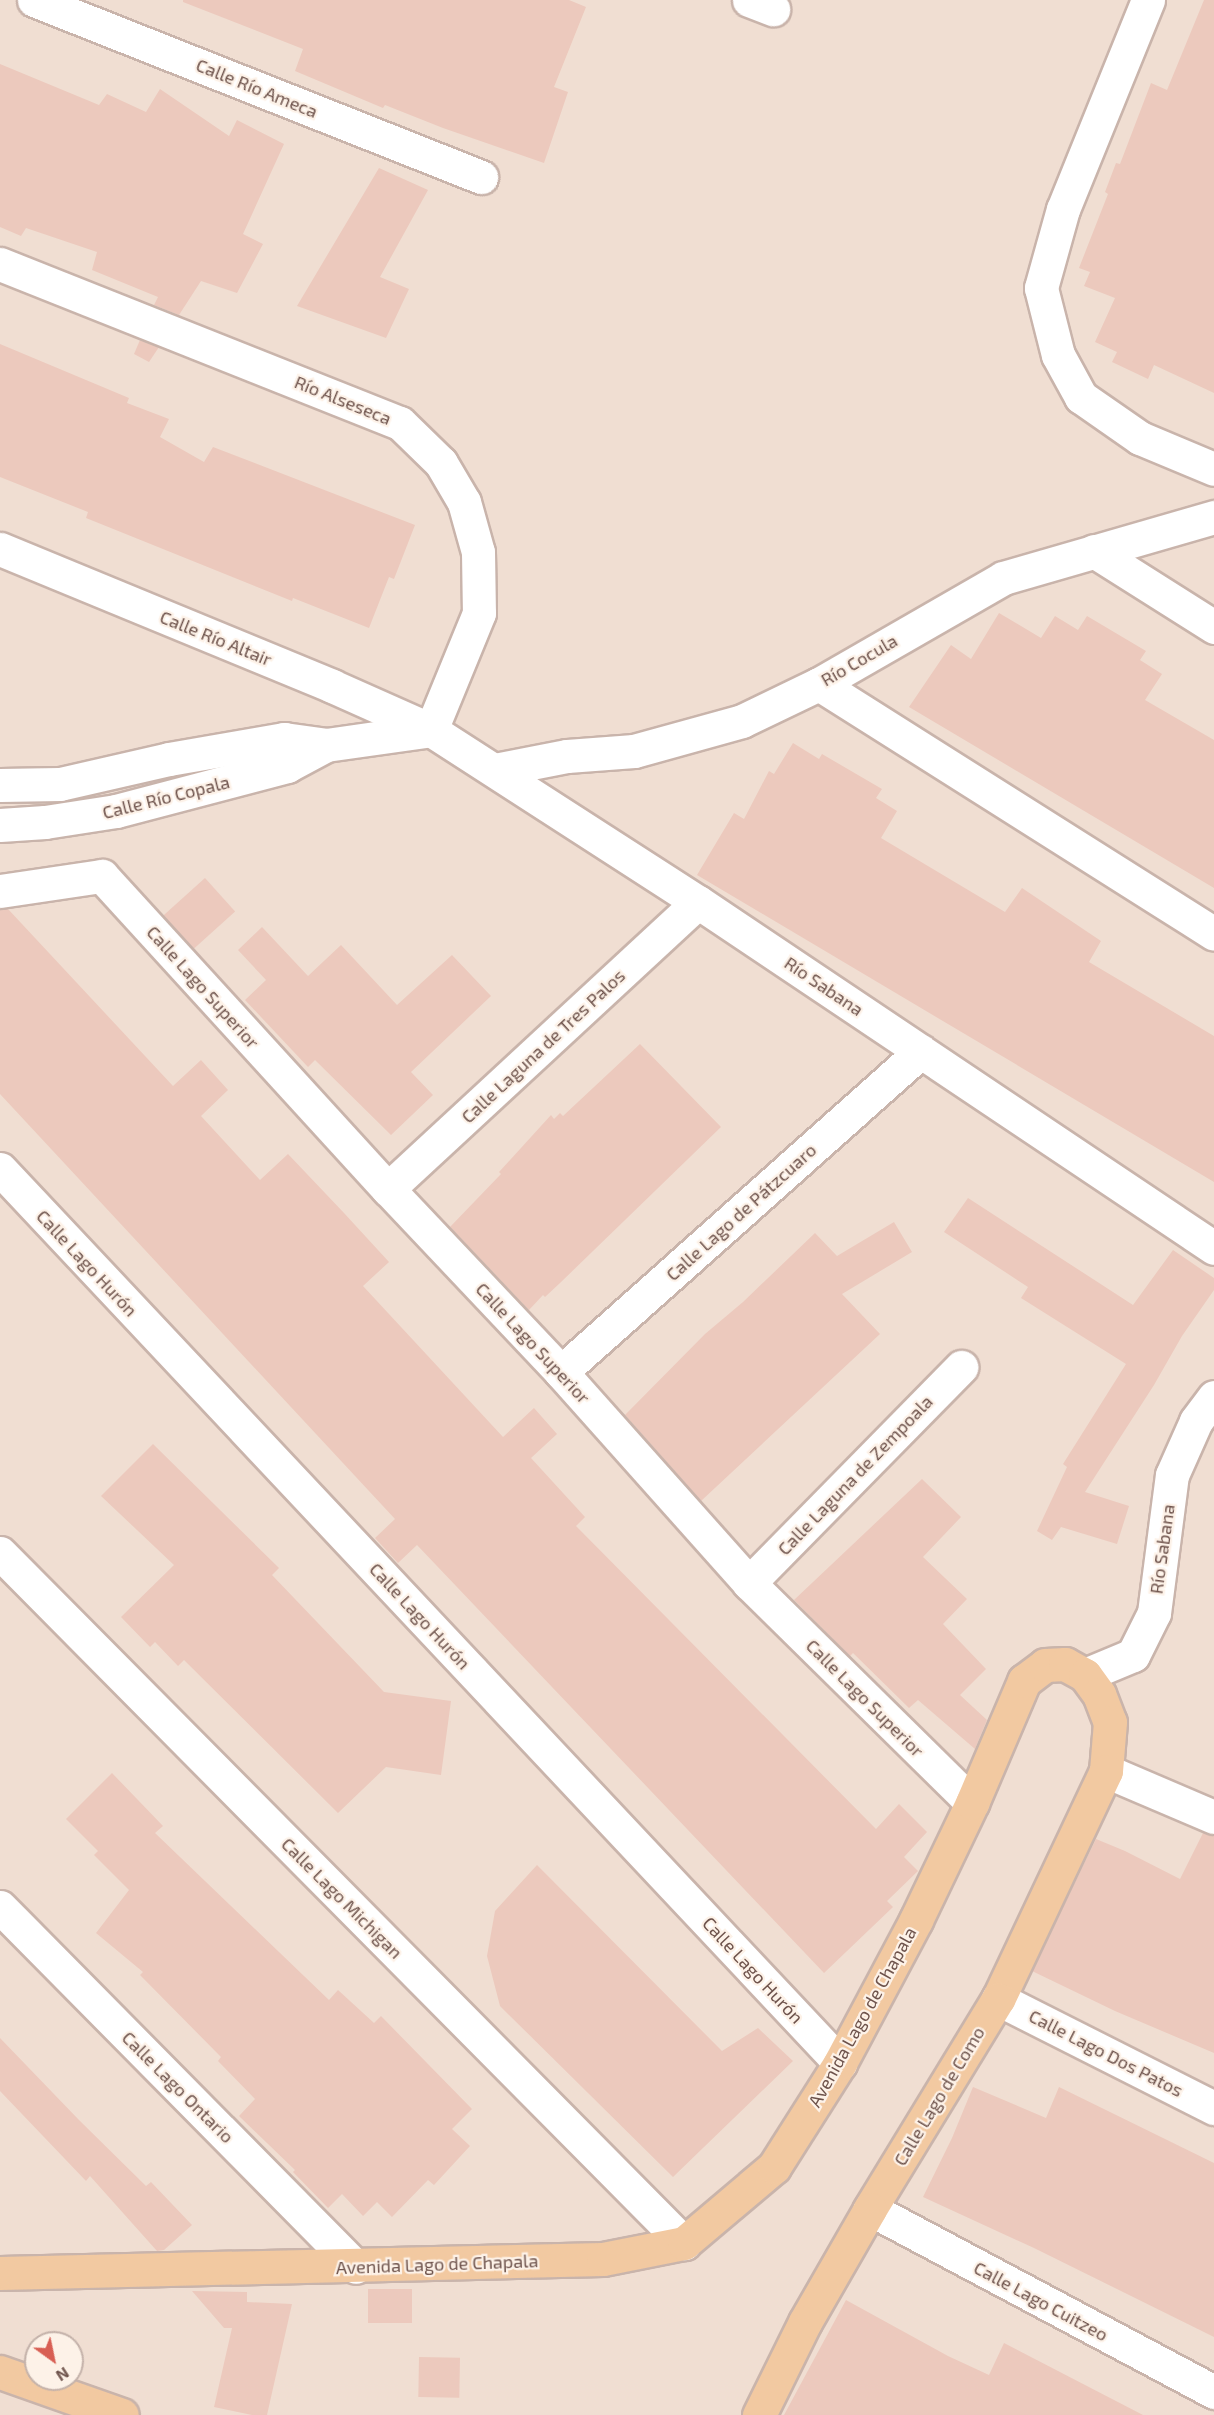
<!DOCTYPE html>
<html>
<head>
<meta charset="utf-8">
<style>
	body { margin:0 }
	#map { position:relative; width:1214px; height:2415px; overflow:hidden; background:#f9eee3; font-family:"Exo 2",sans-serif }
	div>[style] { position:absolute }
	.residential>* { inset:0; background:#f0ded2 }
	.building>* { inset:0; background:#ecc9bd; transform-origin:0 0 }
	.roads { filter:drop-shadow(2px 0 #c9b4ab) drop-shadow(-2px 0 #c9b4ab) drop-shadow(0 2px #c9b4ab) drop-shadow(0 -2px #c9b4ab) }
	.minor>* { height:33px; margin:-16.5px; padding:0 16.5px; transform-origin:16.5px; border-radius:16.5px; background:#fff }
	.major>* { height:33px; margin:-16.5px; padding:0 16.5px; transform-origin:16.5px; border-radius:16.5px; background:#f2c9a1 }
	span { translate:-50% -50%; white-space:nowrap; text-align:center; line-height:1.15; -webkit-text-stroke:4.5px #fdf2e8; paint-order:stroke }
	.street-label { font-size:18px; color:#6e534c }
	.north { position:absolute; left:24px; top:2331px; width:60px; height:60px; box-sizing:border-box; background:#fdf2e8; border:2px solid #c4b2aa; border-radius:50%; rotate:147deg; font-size:16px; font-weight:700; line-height:24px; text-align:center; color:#6e534c }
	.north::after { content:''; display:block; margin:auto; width:21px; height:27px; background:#d85f54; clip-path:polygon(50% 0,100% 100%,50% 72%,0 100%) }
</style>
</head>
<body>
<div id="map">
	<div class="residential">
		<div style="clip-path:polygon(evenodd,0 0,1214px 0,1214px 2415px,0 2415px,0 0,36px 2343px,72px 2343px,72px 2379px,36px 2379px,36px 2343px)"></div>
	</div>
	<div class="building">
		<div style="clip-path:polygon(183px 0,569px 0,586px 7px,554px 87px,568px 92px,544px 163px,443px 128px,385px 105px,383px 108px,295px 71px,303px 49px,183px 2px)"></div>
		<div style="clip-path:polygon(1204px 0,1214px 0,1214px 393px,1154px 365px,1148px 379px,1112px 362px,1117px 352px,1095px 342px,1115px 298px,1084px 286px,1090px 272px,1079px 268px,1108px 194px,1105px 192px,1116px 163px,1120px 164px,1151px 83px,1167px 90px)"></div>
		<div style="clip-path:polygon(0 64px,99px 105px,107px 94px,146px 112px,160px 89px,229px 136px,237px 120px,284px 144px,243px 234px,263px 244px,237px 293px,201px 281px,179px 315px,154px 305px,158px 297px,92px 270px,97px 252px,26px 228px,21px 236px,0 227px)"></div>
		<div style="clip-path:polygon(379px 168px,428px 190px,380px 277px,409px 289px,386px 338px,297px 306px)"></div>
		<div style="clip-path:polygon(140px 340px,159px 347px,149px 362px,134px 354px)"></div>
		<div style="clip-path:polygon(0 344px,129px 398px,127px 403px,169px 419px,160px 437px,204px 462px,213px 447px,415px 525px,394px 579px,389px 577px,369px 628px,293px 598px,292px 601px,86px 518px,88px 512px,0 477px)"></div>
		<div style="clip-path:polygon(999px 613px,1041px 638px,1055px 616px,1078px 630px,1087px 616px,1146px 651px,1140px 660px,1162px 674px,1145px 700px,1214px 740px,1214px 888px,909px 707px,951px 645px,971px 659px)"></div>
		<div style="clip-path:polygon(793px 743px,819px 759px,822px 754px,882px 789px,876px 798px,897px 811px,881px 838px,1005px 912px,1022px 888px,1101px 941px,1089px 962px,1214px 1036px,1214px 1182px,697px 875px,734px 813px,744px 819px,769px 771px,774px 774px)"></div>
		<div style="left:205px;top:878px;width:45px;height:56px;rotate:48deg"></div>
		<div style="clip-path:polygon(0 909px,8px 909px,173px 1086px,201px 1060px,228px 1090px,201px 1116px,260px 1180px,288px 1154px,344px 1213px,389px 1262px,363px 1286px,503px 1437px,534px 1408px,557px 1434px,531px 1458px,585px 1517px,576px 1526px,876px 1829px,899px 1804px,927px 1832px,904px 1857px,918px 1871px,887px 1901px,893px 1907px,824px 1973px,417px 1545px,398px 1563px,375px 1538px,395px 1519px,0 1094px)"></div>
		<div style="clip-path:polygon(262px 927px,308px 976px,341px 945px,397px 1005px,452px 955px,491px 996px,411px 1072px,433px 1095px,391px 1135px,315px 1060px,308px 1067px,245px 1000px,266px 980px,238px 950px)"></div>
		<div style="clip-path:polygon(640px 1044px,721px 1127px,560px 1283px,545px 1297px,543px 1295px,529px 1310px,450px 1227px,501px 1174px,499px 1172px,551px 1115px,554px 1119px,560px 1113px,563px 1116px)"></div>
		<div style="clip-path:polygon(968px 1198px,1133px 1305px,1173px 1250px,1214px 1278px,1214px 1290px,1182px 1336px,1154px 1385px,1085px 1492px,1129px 1506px,1117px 1544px,1061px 1527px,1052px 1540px,1037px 1531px,1067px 1467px,1063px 1464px,1126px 1364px,1021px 1298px,1028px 1287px,944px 1232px)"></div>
		<div style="clip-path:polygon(894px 1222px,912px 1252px,842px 1294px,880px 1334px,701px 1501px,625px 1415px,705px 1334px,743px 1302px,815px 1233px,837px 1256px)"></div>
		<div style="clip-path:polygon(153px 1444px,279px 1568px,272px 1575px,384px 1692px,451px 1701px,441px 1775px,386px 1767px,338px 1813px,184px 1660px,178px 1666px,155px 1642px,150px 1647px,121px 1617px,174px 1565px,101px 1496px)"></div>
		<div style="clip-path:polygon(922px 1479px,961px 1517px,923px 1557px,967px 1599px,943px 1624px,986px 1669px,960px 1695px,987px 1720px,975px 1749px,918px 1700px,909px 1708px,853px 1653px,850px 1656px,794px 1600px)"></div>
		<div style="clip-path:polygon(112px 1773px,163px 1826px,155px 1833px,329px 2000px,338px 1990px,374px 2023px,381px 2016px,472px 2109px,452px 2129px,470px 2146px,434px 2185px,428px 2180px,392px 2217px,377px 2202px,363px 2216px,342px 2194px,328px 2208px,293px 2172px,295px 2170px,239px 2116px,255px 2099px,218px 2061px,221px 2057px,140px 1975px,143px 1972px,96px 1933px,129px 1890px,94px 1855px,98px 1851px,66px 1819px)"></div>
		<div style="clip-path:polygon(1203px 1833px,1214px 1835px,1214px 2053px,1115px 2011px,1032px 1971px,1096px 1839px,1125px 1851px,1180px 1879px)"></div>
		<div style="clip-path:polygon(537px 1865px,722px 2051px,758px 2028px,793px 2061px,673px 2177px,500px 2006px,487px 1956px,495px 1911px)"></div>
		<div style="clip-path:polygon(0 2038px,79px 2120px,146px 2186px,151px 2182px,192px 2225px,164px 2250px,157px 2251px,90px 2176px,86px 2181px,0 2091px)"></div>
		<div style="clip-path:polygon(973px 2087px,1046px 2118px,1059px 2087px,1214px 2163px,1214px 2337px,1034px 2248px,923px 2197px,952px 2138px)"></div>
		<div style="left:368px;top:2289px;width:44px;height:34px"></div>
		<div style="clip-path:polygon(192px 2291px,247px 2292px,247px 2302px,292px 2304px,267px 2415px,252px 2415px,214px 2407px,232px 2328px,224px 2328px)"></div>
		<div style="clip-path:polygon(846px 2300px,948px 2356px,989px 2375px,1004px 2343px,1143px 2415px,784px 2415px)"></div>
		<div style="left:419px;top:2357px;width:41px;height:40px;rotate:1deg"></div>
	</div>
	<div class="roads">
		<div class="minor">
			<div style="left:34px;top:0;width:481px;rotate:21.6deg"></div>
			<div style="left:749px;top:0;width:26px;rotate:21deg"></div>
			<div style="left:1148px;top:0;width:226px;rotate:112.1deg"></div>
			<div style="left:1063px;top:209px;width:82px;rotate:105.6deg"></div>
			<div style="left:1041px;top:288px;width:69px;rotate:75.8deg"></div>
			<div style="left:1058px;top:355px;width:48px;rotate:61.3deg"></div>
			<div style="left:1081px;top:397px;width:72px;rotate:34.8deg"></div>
			<div style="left:1140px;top:438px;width:80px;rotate:22.7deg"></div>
			<div style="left:0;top:264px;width:430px;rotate:21.7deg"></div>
			<div style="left:400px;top:423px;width:57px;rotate:44.3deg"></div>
			<div style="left:441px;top:463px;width:45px;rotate:59.5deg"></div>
			<div style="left:464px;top:502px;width:52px;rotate:74.4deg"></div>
			<div style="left:478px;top:552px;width:61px;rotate:89.1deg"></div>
			<div style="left:479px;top:613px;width:126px;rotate:112.3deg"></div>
			<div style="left:0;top:549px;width:359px;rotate:22.4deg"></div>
			<div style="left:332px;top:686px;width:108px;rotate:24deg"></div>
			<div style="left:431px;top:730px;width:318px;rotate:32.8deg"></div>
			<div style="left:698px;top:902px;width:621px;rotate:33.84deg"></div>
			<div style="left:1094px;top:551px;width:142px;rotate:32.3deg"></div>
			<div style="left:819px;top:684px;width:467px;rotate:32.3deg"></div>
			<div style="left:495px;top:770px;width:73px;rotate:-11deg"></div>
			<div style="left:567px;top:756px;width:67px;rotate:-4.3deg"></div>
			<div style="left:634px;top:751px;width:112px;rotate:-15.5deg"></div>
			<div style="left:742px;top:721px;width:85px;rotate:-25.7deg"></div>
			<div style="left:819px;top:684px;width:212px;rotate:-29.9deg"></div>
			<div style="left:1003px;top:578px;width:220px;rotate:-16.1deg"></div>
			<div style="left:0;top:785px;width:60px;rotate:-1deg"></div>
			<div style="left:60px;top:784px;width:112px;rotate:-12.9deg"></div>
			<div style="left:169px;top:759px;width:117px;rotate:-9.9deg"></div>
			<div style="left:284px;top:739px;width:42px;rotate:8.1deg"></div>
			<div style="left:326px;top:745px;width:106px;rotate:-8.1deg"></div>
			<div style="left:0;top:825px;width:45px;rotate:-3.8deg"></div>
			<div style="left:45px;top:822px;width:72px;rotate:-8.8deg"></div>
			<div style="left:116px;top:811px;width:177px;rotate:-14.7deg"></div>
			<div style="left:287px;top:766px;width:44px;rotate:-28.3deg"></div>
			<div style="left:0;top:891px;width:103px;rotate:-8.4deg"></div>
			<div style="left:102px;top:876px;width:424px;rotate:47.6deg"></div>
			<div style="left:388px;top:1189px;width:252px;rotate:46.6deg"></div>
			<div style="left:561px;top:1372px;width:283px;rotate:48.3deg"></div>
			<div style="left:749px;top:1583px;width:313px;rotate:44.6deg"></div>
			<div style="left:0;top:1169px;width:1227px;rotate:46.78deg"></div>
			<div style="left:388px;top:1189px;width:422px;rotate:-42.8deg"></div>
			<div style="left:561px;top:1372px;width:482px;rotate:-41.7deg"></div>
			<div style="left:0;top:1553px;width:972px;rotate:45.25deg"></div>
			<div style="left:749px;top:1583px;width:303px;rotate:-45.5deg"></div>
			<div style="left:1085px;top:1675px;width:52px;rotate:-22.6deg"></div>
			<div style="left:1133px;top:1655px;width:47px;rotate:-63.4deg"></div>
			<div style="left:1154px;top:1613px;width:139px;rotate:-82.6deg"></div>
			<div style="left:1172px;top:1475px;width:59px;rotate:-66deg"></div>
			<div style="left:1196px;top:1421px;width:30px;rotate:-53deg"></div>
			<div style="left:1106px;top:1771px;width:117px;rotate:23.1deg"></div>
			<div style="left:0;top:1907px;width:506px;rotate:45.32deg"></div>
			<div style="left:998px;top:1999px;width:242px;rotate:26.8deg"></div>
			<div style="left:870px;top:2209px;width:390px;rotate:28deg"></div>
		</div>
		<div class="major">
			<div style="left:0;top:2273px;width:603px;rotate:-1.33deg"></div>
			<div style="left:603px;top:2259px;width:83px;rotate:-11.2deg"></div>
			<div style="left:684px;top:2243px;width:118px;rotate:-40.2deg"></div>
			<div style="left:774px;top:2167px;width:123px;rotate:-57.6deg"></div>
			<div style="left:840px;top:2063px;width:162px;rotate:-62deg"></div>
			<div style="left:916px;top:1920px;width:130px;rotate:-64.4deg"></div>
			<div style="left:972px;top:1803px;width:133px;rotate:-66.9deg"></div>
			<div style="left:1024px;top:1681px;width:26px;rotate:-37deg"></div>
			<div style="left:1045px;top:1665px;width:20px;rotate:-3deg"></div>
			<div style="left:1065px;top:1664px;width:23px;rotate:29deg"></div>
			<div style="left:1085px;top:1675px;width:24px;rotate:54deg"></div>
			<div style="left:1099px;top:1694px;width:30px;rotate:69deg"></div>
			<div style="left:1110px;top:1722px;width:49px;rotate:94.7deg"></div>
			<div style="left:1106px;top:1771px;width:252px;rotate:115.3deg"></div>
			<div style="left:998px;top:1999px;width:246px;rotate:121.4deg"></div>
			<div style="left:870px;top:2209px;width:130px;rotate:119.9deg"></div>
			<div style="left:805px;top:2322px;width:104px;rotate:116.3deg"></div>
			<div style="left:0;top:2372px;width:129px;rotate:19.4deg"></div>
		</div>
	</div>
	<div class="street-label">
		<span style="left:257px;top:88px;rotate:22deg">Calle Río Ameca</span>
		<span style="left:343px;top:400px;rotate:22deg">Río Alseseca</span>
		<span style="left:216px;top:638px;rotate:22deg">Calle Río Altair</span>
		<span style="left:859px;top:660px;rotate:-30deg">Río Cocula</span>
		<span style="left:166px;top:797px;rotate:-14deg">Calle Río Copala</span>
		<span style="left:824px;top:986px;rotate:34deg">Río Sabana</span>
		<span style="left:203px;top:987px;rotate:48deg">Calle Lago Superior</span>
		<span style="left:543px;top:1046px;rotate:-43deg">Calle Laguna de Tres Palos</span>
		<span style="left:741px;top:1212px;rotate:-42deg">Calle Lago de Pátzcuaro</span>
		<span style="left:87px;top:1263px;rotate:47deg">Calle Lago Hurón</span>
		<span style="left:533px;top:1343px;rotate:47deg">Calle Lago Superior</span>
		<span style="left:855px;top:1475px;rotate:-46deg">Calle Laguna de Zempoala</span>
		<span style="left:1162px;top:1549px;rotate:-82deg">Río Sabana</span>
		<span style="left:420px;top:1616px;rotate:47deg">Calle Lago Hurón</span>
		<span style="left:865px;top:1698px;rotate:45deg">Calle Lago Superior</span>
		<span style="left:342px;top:1898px;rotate:45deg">Calle Lago Michigan</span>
		<span style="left:753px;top:1970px;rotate:47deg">Calle Lago Hurón</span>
		<span style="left:862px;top:2017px;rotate:-61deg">Avenida Lago de Chapala</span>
		<span style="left:1106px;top:2053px;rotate:27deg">Calle Lago Dos Patos</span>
		<span style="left:178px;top:2087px;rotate:45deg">Calle Lago Ontario</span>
		<span style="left:939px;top:2096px;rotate:-59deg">Calle Lago de Como</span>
		<span style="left:437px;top:2264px;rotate:-2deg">Avenida Lago de Chapala</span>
		<span style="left:1041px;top:2301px;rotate:28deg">Calle Lago Cuitzeo</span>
	</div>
	<div class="north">N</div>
</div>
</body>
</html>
